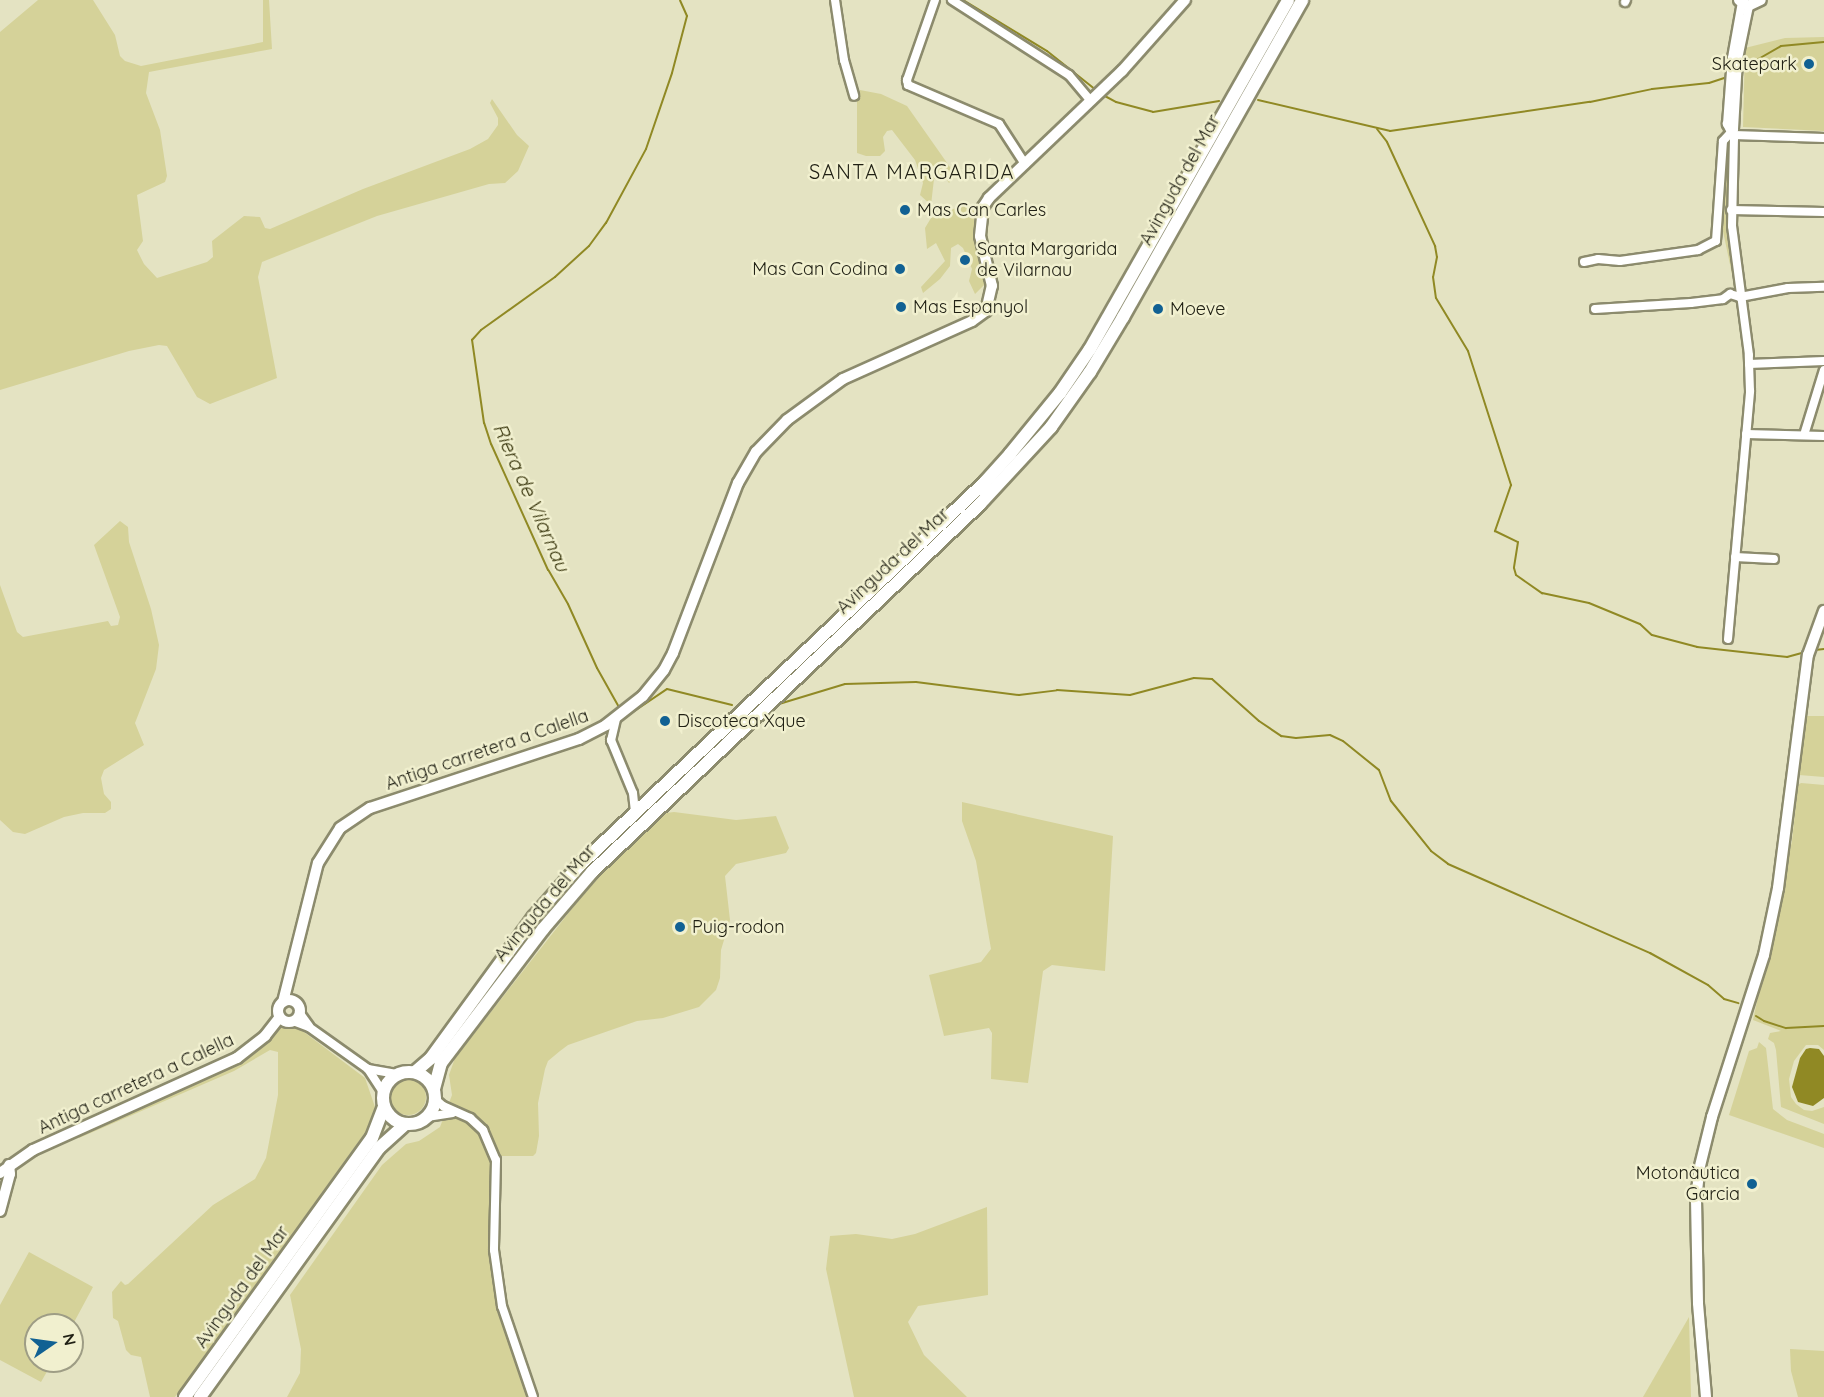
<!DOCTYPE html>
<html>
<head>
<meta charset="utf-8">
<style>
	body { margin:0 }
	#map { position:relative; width:1824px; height:1397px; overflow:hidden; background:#e4e3c2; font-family:Quicksand,sans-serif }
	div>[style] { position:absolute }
	.green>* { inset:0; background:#d5d299 }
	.round { border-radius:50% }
	.water>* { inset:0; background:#908924 }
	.stream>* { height:2px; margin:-1px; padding:0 1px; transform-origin:1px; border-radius:1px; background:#908924 }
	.roads { filter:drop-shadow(2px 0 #8c8b6d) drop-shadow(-2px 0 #8c8b6d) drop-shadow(0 2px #8c8b6d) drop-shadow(0 -2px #8c8b6d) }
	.minor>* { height:8px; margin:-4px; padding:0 4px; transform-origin:4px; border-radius:4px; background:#fff }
	.tertiary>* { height:10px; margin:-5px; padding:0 5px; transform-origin:5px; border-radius:5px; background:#fff }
	.tertiary>.ring { margin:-5px; padding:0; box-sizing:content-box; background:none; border:10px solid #fff; border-radius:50% }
	.secondary>* { height:12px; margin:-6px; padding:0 6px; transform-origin:6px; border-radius:6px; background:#fff }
	.secondary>.ring { margin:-6px; padding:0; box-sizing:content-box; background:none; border:12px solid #fff; border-radius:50% }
	.dots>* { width:16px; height:16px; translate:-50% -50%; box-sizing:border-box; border:3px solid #f1f0cf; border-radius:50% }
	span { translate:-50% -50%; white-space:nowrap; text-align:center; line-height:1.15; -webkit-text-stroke:5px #f1f0cf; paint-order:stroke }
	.poi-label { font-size:18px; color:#212115 }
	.right { translate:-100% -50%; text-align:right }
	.left { translate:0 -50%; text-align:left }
	.street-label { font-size:18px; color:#212115 }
	.neighbourhood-label { font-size:20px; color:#212115; letter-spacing:1.5px }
	.water-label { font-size:20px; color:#39360d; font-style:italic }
	.north { position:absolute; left:24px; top:1313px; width:60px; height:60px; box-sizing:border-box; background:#f1f0cf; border:2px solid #9e9d85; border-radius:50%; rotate:77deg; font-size:16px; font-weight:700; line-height:24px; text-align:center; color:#212115 }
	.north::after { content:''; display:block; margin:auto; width:21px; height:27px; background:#116193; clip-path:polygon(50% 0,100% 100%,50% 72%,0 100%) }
</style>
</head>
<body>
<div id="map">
	<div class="green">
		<div style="clip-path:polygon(38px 0,93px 0,115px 35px,120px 56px,125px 61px,141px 66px,263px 42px,263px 0,269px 0,272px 49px,149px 72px,146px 93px,160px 130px,167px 176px,165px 182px,137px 195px,143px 241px,137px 250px,144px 264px,157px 278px,207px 262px,213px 257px,212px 241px,244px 216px,260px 217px,265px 228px,270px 229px,363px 189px,470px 149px,488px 139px,498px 125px,498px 118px,490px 103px,492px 99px,517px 135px,529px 146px,518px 171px,505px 183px,489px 184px,377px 216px,262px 262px,258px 277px,277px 378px,210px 404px,197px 397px,167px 346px,159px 345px,129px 351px,0 390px,0 32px)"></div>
		<div style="clip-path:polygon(1292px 0,1297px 0,1098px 349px,1043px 427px,973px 504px,686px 773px,589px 869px,430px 1074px,422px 1069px,565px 887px,851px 612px,1058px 401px)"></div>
		<div style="clip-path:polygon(1824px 37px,1824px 131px,1743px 127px,1745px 48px,1785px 38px)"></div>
		<div style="clip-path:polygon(860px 90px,881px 94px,907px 106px,952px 170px,954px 177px,949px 183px,944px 176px,934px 179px,931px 205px,920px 195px,923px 183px,915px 160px,892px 130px,887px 131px,883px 137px,885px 151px,880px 156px,866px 156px,857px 153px,857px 95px)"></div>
		<div style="clip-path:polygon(1730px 138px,1729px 239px,1736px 293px,1720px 217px,1724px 148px)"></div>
		<div style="clip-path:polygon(966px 204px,974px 211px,975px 233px,987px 282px,975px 294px,969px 281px,972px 269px,963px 248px,958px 244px,951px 248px,950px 266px,940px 279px,923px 293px,921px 287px,945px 261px,936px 243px,927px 249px,925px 228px,931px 218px)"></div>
		<div style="clip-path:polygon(120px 521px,128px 527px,129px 542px,151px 609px,159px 645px,156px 669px,135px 723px,144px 745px,104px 770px,101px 778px,104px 794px,111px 802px,111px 809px,105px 813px,83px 813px,64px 817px,25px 834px,13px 832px,0 820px,0 585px,17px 632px,23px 637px,108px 621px,111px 626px,118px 625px,120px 617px,94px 545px)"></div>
		<div style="clip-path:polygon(1805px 716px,1824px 716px,1824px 777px,1799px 775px)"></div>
		<div style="clip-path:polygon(1801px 783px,1824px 785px,1824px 1050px,1818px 1045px,1806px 1045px,1794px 1061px,1789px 1079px,1791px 1097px,1796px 1104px,1804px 1110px,1812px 1111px,1824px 1107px,1824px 1124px,1781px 1107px,1776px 1050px,1774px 1043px,1768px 1039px,1770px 1033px,1781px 1031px,1753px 1020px,1792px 841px,1798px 785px)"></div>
		<div style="clip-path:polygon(962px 802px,1113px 836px,1105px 971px,1052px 965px,1043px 971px,1028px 1083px,991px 1079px,992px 1033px,989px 1028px,944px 1036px,929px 975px,981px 962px,991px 949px,976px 861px,962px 821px)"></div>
		<div style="clip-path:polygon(674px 812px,736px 820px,776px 816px,789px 848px,786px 853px,736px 864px,725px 876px,730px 920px,721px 950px,720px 978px,716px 990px,699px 1007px,663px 1018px,637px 1021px,568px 1045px,560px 1051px,548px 1061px,545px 1069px,538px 1103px,539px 1136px,536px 1153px,533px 1156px,501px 1156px,496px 1226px,503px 1300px,531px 1397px,287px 1397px,300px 1373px,301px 1349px,290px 1295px,382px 1165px,406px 1144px,419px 1141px,440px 1127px,452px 1095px,449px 1075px,455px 1058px,574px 906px,607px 868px,666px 813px)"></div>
		<div style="clip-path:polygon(292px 1023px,365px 1078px,375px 1107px,372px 1123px,175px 1397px,150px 1397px,141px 1357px,131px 1355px,126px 1350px,118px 1321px,113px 1318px,112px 1292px,121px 1281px,125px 1285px,128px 1284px,213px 1205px,255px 1179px,266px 1158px,278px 1095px,278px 1052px,270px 1050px,234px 1071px,79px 1138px,76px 1132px,229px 1066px,278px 1027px)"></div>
		<div style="clip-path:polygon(1759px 1042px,1766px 1048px,1773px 1109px,1787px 1120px,1824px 1134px,1824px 1148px,1729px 1115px,1749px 1051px,1757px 1048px)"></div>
		<div class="round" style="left:390px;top:1079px;width:36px;height:36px"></div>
		<div style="clip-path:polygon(987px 1207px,988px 1295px,918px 1306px,908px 1322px,924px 1355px,967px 1397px,854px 1397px,826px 1269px,830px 1236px,856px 1234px,892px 1239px,915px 1234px)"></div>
		<div style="clip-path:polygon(29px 1252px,93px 1287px,72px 1326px,36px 1325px,36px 1361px,53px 1361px,41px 1382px,0 1360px,0 1305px)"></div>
		<div style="clip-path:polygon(1689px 1317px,1691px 1397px,1643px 1397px)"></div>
		<div style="clip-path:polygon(1790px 1349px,1824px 1351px,1824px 1397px,1798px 1397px,1791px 1371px)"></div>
	</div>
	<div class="water">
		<div style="clip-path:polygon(1810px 1048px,1819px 1049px,1824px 1056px,1824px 1098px,1813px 1106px,1798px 1102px,1792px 1087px,1800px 1058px,1806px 1049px)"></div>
	</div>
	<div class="stream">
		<div style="left:963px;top:0;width:98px;rotate:31.3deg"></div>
		<div style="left:1047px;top:51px;width:63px;rotate:38.5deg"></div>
		<div style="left:1741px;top:69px;width:46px;rotate:-29.9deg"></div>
		<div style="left:1781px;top:46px;width:43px;rotate:-5.3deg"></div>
		<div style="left:1103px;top:95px;width:15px;rotate:28deg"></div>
		<div style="left:1116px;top:102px;width:38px;rotate:15deg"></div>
		<div style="left:1153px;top:112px;width:67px;rotate:-9.5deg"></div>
		<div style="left:1258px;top:100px;width:136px;rotate:13.2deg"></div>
		<div style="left:1390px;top:131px;width:202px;rotate:-8.3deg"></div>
		<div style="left:1590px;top:102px;width:63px;rotate:-11.8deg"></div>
		<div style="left:1652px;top:89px;width:57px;rotate:-6deg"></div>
		<div style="left:1709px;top:83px;width:20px;rotate:-18deg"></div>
		<div style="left:1377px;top:129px;width:16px;rotate:52deg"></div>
		<div style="left:1387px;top:142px;width:115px;rotate:65.2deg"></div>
		<div style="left:1435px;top:246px;width:11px;rotate:80deg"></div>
		<div style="left:1437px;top:257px;width:20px;rotate:101deg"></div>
		<div style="left:1433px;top:277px;width:21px;rotate:82deg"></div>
		<div style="left:1436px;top:298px;width:62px;rotate:58.9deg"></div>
		<div style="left:1468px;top:351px;width:141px;rotate:72.2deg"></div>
		<div style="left:1511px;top:485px;width:49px;rotate:109.2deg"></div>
		<div style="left:1495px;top:531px;width:25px;rotate:26deg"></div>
		<div style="left:1518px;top:542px;width:26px;rotate:99deg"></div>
		<div style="left:1514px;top:568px;width:7px;rotate:74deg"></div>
		<div style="left:1516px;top:575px;width:32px;rotate:35deg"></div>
		<div style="left:1542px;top:593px;width:48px;rotate:12deg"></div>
		<div style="left:1589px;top:603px;width:55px;rotate:22.4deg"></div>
		<div style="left:1640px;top:624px;width:16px;rotate:43deg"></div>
		<div style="left:1652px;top:635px;width:47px;rotate:14.9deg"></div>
		<div style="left:1697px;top:647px;width:91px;rotate:6.3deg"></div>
		<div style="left:1787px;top:657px;width:20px;rotate:-15deg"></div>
		<div style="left:1815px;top:650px;width:9px;rotate:-6deg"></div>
		<div style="left:620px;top:709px;width:47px;rotate:-119.3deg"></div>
		<div style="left:597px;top:668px;width:70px;rotate:-114.4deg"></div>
		<div style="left:568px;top:604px;width:39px;rotate:-120deg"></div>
		<div style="left:548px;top:570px;width:138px;rotate:-114.3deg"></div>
		<div style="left:491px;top:444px;width:22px;rotate:-108deg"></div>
		<div style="left:484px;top:423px;width:84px;rotate:-98.2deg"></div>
		<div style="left:472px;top:340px;width:13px;rotate:-48deg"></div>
		<div style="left:481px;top:330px;width:91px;rotate:-35.6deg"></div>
		<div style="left:555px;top:277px;width:46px;rotate:-42.4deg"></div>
		<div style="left:589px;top:246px;width:29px;rotate:-54deg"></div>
		<div style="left:606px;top:223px;width:84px;rotate:-61.6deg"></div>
		<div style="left:646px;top:149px;width:80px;rotate:-71.1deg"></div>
		<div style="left:672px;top:73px;width:59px;rotate:-75.3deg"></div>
		<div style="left:687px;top:16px;width:17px;rotate:-114deg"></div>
		<div style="left:627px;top:716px;width:48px;rotate:-34deg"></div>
		<div style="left:667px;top:689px;width:67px;rotate:13.8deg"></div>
		<div style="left:759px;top:721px;width:26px;rotate:-40deg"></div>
		<div style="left:779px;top:704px;width:69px;rotate:-16.9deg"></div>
		<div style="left:845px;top:684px;width:71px;rotate:-1.6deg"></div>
		<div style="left:916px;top:682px;width:104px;rotate:7.2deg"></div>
		<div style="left:1019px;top:695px;width:38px;rotate:-7deg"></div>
		<div style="left:1057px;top:690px;width:73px;rotate:3.9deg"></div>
		<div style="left:1130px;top:695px;width:66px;rotate:-14.9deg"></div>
		<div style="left:1194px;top:678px;width:18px;rotate:3deg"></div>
		<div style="left:1212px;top:679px;width:63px;rotate:41.8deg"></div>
		<div style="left:1259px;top:721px;width:27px;rotate:34deg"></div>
		<div style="left:1281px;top:736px;width:15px;rotate:8deg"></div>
		<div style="left:1296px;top:738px;width:34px;rotate:-5deg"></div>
		<div style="left:1330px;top:735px;width:14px;rotate:25deg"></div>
		<div style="left:1343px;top:741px;width:46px;rotate:38.9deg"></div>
		<div style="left:1379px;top:770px;width:33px;rotate:69deg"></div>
		<div style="left:1391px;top:801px;width:64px;rotate:51.3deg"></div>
		<div style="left:1431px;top:851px;width:21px;rotate:37deg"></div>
		<div style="left:1448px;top:864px;width:221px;rotate:23.8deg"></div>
		<div style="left:1650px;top:953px;width:66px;rotate:28.9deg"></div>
		<div style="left:1708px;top:985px;width:21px;rotate:41deg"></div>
		<div style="left:1724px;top:999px;width:15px;rotate:16deg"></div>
		<div style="left:1756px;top:1016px;width:9px;rotate:32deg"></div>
		<div style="left:1764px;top:1021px;width:23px;rotate:18deg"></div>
		<div style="left:1786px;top:1028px;width:38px;rotate:-3deg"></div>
	</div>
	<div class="roads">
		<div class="minor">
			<div style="left:835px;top:0;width:61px;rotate:81.5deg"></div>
			<div style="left:844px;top:60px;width:37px;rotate:74deg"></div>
			<div style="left:935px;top:0;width:85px;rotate:109.3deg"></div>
			<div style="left:907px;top:80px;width:5px;rotate:79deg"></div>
			<div style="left:908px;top:85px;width:99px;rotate:23.2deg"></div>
			<div style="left:999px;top:124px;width:48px;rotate:57deg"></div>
			<div style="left:952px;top:0;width:139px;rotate:32.7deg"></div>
			<div style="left:1069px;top:75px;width:34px;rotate:50deg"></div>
			<div style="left:1625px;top:2px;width:2px;rotate:-63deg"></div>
			<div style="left:1734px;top:135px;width:90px;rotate:1.9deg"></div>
			<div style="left:1731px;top:210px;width:93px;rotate:1.2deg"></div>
			<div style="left:1584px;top:262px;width:14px;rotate:-12deg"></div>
			<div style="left:1598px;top:259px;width:22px;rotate:5deg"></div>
			<div style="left:1620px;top:261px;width:79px;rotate:-8deg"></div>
			<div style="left:1698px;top:250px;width:20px;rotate:-27deg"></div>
			<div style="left:1716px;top:241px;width:100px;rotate:-86deg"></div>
			<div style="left:1723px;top:141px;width:16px;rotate:-47deg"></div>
			<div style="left:1734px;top:129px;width:70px;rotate:-86.7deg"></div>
			<div style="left:1738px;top:59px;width:54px;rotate:-78.3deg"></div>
			<div style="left:1595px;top:309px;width:96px;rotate:-3.6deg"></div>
			<div style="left:1691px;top:303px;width:32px;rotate:-7deg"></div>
			<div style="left:1723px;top:299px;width:9px;rotate:-36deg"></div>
			<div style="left:1730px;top:294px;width:10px;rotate:17deg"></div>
			<div style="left:1740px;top:297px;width:49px;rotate:-10.6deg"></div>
			<div style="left:1788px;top:288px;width:36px;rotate:-2deg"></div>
			<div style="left:1749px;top:364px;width:75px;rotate:-2.3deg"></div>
			<div style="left:1746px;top:434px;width:78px;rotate:1.5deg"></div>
			<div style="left:1804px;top:435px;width:68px;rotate:-72.9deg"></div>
			<div style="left:1735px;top:557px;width:39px;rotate:3deg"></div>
			<div style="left:1728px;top:639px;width:249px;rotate:-84.9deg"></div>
			<div style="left:1750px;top:391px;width:36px;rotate:-92deg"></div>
			<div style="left:1749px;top:355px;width:130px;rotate:-97.5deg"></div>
			<div style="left:1732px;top:226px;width:88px;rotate:-88.7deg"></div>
			<div style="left:1734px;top:138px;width:16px;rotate:-117deg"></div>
			<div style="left:1727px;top:124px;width:66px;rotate:-85.7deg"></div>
			<div style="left:1732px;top:58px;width:57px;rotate:-79.9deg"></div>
			<div style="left:616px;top:719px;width:22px;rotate:103deg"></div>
			<div style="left:611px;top:740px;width:57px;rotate:67.5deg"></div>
			<div style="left:633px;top:793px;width:20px;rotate:84deg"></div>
			<div style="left:299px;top:1012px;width:17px;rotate:54deg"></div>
			<div style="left:293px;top:1021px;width:17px;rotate:21deg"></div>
			<div style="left:309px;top:1027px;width:72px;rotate:35.4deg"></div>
			<div style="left:368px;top:1069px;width:29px;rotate:10deg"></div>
			<div style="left:368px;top:1069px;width:27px;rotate:57deg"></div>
			<div style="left:435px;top:1099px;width:11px;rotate:41deg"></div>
			<div style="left:443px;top:1106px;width:30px;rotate:24deg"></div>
			<div style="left:470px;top:1118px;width:18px;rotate:43deg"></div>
			<div style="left:483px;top:1130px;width:33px;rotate:67deg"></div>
			<div style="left:496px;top:1160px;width:90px;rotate:91.3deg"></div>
			<div style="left:494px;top:1250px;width:57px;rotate:81.9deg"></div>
			<div style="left:502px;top:1306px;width:96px;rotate:71.2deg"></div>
			<div style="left:427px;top:1117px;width:26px;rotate:-9deg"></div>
		</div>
		<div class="tertiary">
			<div style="left:1739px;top:0;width:11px;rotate:34deg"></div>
			<div style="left:1748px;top:6px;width:14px;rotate:-25deg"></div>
			<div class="ring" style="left:278px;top:1000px;width:12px;height:12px"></div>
			<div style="left:283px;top:1002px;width:143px;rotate:-75.9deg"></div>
			<div style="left:318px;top:863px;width:41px;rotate:-57.8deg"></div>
			<div style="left:340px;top:828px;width:36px;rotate:-34deg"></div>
			<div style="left:370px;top:808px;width:220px;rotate:-18.3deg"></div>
			<div style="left:579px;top:739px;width:30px;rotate:-27deg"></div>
			<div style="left:606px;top:725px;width:47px;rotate:-38.1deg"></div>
			<div style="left:643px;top:696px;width:33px;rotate:-51deg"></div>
			<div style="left:664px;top:670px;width:19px;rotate:-62deg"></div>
			<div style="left:673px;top:653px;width:182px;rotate:-69.1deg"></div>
			<div style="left:738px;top:483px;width:36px;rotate:-60deg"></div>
			<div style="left:756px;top:452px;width:45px;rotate:-45.9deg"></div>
			<div style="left:787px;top:420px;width:69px;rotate:-36.2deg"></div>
			<div style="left:843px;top:379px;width:141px;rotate:-24.2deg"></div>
			<div style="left:972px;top:321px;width:17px;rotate:-36deg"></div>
			<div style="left:986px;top:311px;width:26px;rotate:-77deg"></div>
			<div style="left:992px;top:286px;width:51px;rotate:-103.5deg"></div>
			<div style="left:980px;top:236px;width:29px;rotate:-84deg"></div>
			<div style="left:983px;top:207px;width:11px;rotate:-56deg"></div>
			<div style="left:989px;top:198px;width:184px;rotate:-43.7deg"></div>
			<div style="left:1122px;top:71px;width:95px;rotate:-48.4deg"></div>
			<div style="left:0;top:1173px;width:40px;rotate:-34.9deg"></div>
			<div style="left:33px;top:1150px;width:224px;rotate:-24.3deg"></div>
			<div style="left:237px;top:1058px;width:36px;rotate:-38deg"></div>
			<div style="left:265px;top:1036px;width:24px;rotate:-52deg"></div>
			<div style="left:0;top:1211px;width:38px;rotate:-75deg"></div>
			<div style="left:10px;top:1174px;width:9px;rotate:-96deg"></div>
			<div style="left:1706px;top:1397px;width:94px;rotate:-94.9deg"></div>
			<div style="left:1698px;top:1303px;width:102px;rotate:-91.1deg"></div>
			<div style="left:1696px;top:1201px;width:31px;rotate:-84deg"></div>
			<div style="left:1699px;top:1170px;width:55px;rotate:-76.2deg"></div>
			<div style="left:1712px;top:1117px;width:170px;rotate:-72.2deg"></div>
			<div style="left:1764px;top:955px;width:68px;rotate:-78.2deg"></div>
			<div style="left:1778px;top:888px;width:235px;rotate:-82.7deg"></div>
			<div style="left:1808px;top:655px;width:47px;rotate:-70deg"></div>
		</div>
		<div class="secondary">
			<div class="ring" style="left:383px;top:1072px;width:40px;height:40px"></div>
			<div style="left:415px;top:1072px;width:21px;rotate:-41deg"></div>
			<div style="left:431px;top:1058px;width:175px;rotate:-53.9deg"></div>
			<div style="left:534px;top:917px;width:68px;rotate:-48.6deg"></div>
			<div style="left:579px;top:866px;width:559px;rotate:-43.4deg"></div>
			<div style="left:985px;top:482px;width:38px;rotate:-48deg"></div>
			<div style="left:1010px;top:454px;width:79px;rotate:-50.7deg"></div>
			<div style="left:1060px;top:393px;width:53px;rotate:-55.7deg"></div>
			<div style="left:1090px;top:349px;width:401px;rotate:-60.4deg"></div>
			<div style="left:434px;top:1089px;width:27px;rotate:-75deg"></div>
			<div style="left:441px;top:1063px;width:168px;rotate:-52.7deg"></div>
			<div style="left:543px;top:929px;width:75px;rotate:-49.3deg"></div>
			<div style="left:592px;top:872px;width:535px;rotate:-43.48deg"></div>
			<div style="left:980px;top:504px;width:105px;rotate:-47.3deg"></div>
			<div style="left:1051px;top:427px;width:67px;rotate:-54.7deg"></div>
			<div style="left:1090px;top:372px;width:64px;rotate:-59deg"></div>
			<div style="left:1123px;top:317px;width:364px;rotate:-60.5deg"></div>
			<div style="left:185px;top:1397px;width:319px;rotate:-54.2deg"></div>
			<div style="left:372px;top:1138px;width:33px;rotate:-69deg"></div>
			<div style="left:200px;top:1397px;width:307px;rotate:-54.3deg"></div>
			<div style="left:379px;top:1148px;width:36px;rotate:-42deg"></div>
		</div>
	</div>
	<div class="dots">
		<div style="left:1809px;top:64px;background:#116193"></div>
		<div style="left:905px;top:210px;background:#116193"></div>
		<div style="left:965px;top:260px;background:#116193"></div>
		<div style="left:900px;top:269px;background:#116193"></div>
		<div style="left:901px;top:307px;background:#116193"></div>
		<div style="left:1158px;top:309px;background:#116193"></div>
		<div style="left:665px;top:721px;background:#116193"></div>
		<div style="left:680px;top:927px;background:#116193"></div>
		<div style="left:1752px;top:1184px;background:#116193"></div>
	</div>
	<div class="poi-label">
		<span class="right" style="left:1797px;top:64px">Skatepark</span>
		<span class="left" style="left:917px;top:210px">Mas Can Carles</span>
		<span class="left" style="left:977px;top:260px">Santa Margarida<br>de Vilarnau</span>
		<span class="right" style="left:888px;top:269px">Mas Can Codina</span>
		<span class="left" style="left:913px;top:307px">Mas Espanyol</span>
		<span class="left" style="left:1170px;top:309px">Moeve</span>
		<span class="left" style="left:677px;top:721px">Discoteca Xque</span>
		<span class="left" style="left:692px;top:927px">Puig-rodon</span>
		<span class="right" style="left:1740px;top:1184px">Motonàutica<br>Garcia</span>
	</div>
	<div class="street-label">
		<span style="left:1180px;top:180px;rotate:-61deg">Avinguda del Mar</span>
		<span style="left:893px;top:561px;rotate:-43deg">Avinguda del Mar</span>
		<span style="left:487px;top:750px;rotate:-19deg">Antiga carretera a Calella</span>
		<span style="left:545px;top:903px;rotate:-50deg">Avinguda del Mar</span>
		<span style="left:136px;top:1084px;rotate:-25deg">Antiga carretera a Calella</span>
		<span style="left:242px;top:1287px;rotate:-54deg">Avinguda del Mar</span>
	</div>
	<div class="neighbourhood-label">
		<span style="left:912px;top:171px">SANTA MARGARIDA</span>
	</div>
	<div class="water-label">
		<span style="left:532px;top:497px;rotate:66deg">Riera de Vilarnau</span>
	</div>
	<div class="north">N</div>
</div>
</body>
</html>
